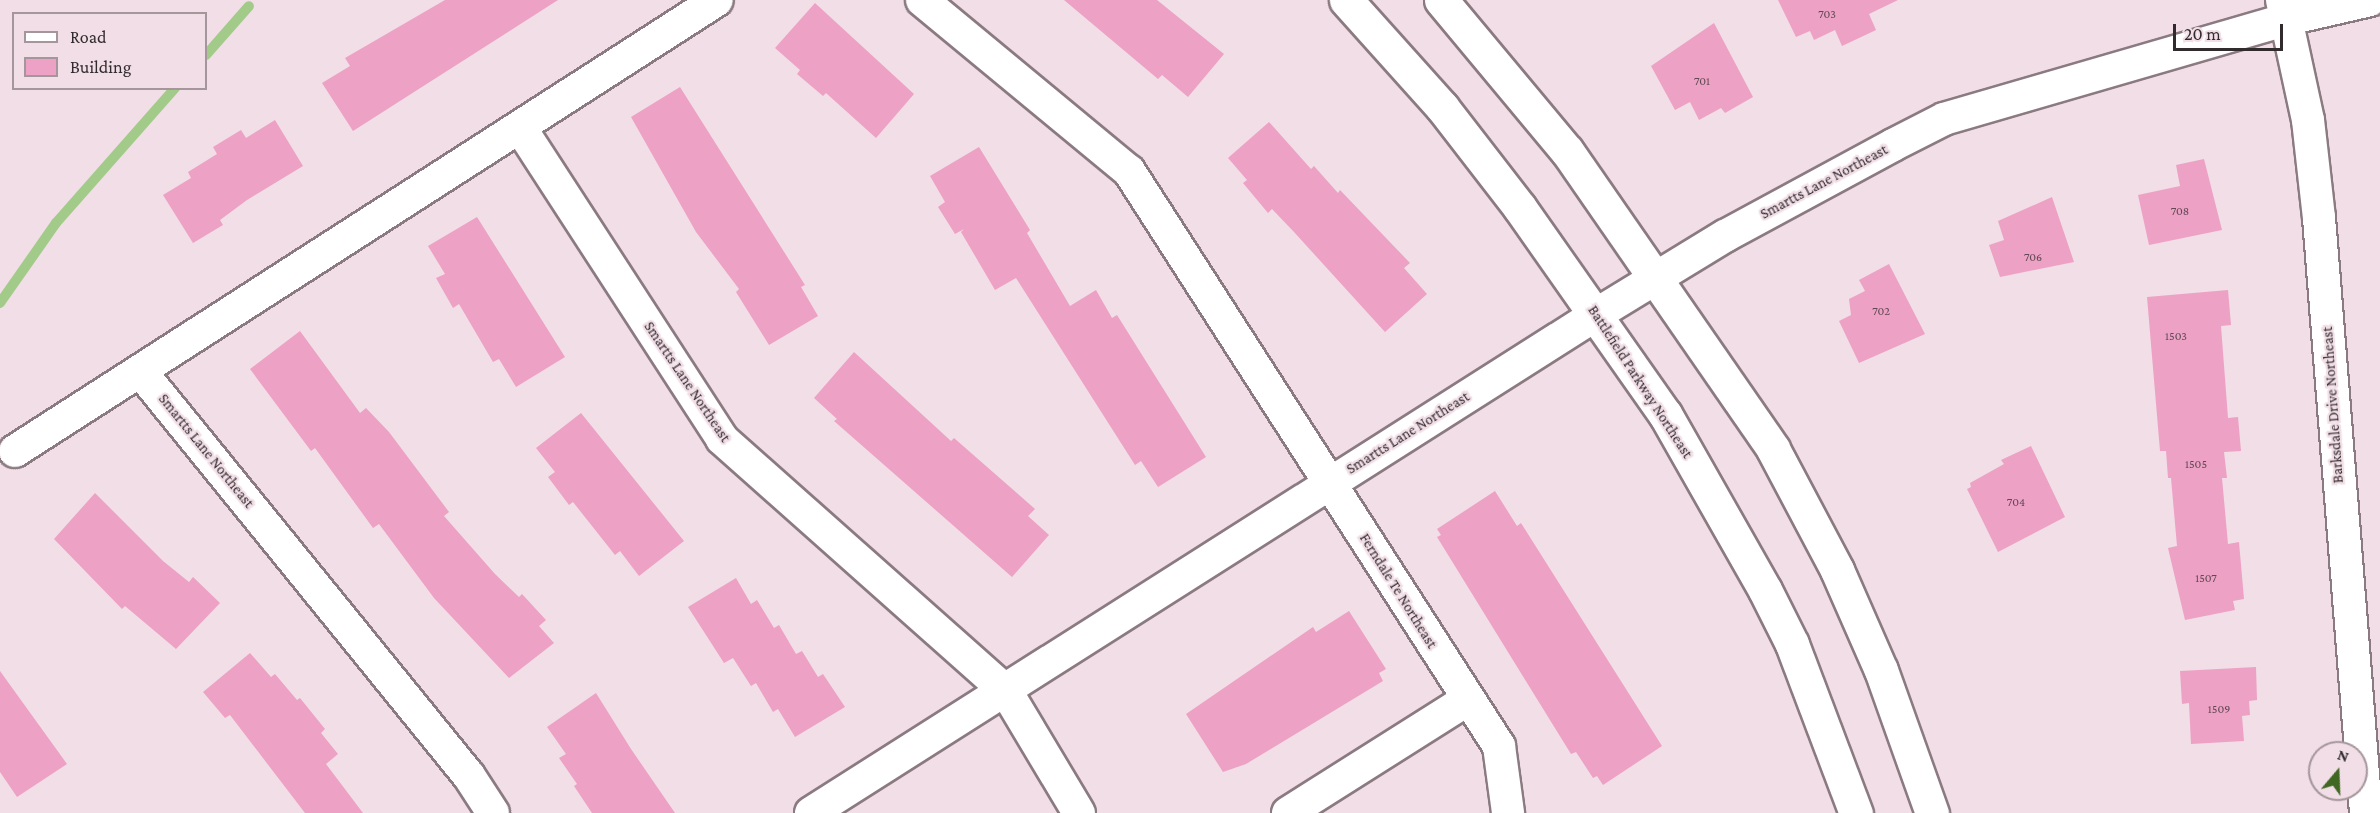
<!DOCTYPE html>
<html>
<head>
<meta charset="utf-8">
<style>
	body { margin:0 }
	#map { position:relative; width:2380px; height:813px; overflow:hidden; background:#f1dee6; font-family:"Crimson Pro",serif }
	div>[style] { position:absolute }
	.stream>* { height:10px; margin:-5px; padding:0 5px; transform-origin:5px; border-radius:5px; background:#a2cb89 }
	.building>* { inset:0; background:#eda1c5 }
	.roads { filter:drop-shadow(2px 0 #8b7a81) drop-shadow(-2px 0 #8b7a81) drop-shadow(0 2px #8b7a81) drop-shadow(0 -2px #8b7a81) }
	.street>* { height:32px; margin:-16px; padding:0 16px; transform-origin:16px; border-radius:16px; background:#fff }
	.secondary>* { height:33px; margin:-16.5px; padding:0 16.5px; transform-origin:16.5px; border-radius:16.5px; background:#fff }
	span { translate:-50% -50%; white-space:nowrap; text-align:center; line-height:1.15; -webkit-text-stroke:4.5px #f1dee6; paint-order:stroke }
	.number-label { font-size:12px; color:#614854 }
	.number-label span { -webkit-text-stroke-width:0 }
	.street-label { font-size:15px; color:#322b2e }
	.legend { position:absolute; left:12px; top:12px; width:195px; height:78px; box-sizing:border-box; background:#f1dee6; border:2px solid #a5969c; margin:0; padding:8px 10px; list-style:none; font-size:18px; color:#322b2e }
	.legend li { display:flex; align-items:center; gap:12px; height:30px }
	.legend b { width:30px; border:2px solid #a5969c }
	.north { position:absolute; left:2308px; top:741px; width:60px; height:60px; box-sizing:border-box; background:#f1dee6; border:2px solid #a5969c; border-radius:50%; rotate:19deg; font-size:16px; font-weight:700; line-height:24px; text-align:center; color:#322b2e }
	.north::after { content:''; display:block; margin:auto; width:21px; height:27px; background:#406823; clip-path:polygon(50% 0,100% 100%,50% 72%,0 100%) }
	.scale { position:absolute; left:2173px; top:24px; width:110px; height:27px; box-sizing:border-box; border:3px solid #322b2e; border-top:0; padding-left:8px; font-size:18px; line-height:21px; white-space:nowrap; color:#322b2e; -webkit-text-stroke:4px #f1dee6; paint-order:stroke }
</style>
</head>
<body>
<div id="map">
	<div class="stream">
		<div style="left:206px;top:55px;width:65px;rotate:-48.7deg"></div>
		<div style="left:0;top:303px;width:98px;rotate:-55deg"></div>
		<div style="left:56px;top:223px;width:180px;rotate:-48.6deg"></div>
	</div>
	<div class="building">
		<div style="clip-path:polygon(445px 0,558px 0,353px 131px,322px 83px,350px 66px,345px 58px)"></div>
		<div style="clip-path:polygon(1064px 0,1157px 0,1224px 54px,1188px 97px,1162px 75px,1158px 79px)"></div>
		<div style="clip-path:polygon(1778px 0,1898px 0,1869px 14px,1876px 30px,1842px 46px,1835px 30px,1814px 40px,1810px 31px,1796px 37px)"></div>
		<div style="clip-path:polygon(815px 3px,914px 94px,876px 138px,826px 93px,823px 96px,797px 74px,800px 70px,775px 48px)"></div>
		<div style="clip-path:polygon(1714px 23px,1753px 97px,1725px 113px,1721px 108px,1699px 120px,1690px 102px,1675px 110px,1651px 66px)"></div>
		<div style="clip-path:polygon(680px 87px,805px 285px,801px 287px,818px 316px,769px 345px,736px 292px,739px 289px,696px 232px,631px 117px)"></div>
		<div style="clip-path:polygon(275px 120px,303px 166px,247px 200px,220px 220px,223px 225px,193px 243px,163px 195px,191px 178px,188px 172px,217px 154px,213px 147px,241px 130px,246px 138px)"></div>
		<div style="clip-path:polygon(1269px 122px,1311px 169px,1314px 166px,1338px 193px,1340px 190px,1410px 263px,1404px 268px,1427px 294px,1385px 332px,1294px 232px,1272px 209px,1268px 213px,1243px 183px,1247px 180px,1228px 158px)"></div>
		<div style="clip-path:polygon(979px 147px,1030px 230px,1027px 233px,1070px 306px,1096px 290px,1112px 318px,1117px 315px,1206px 457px,1158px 487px,1141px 461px,1135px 465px,1016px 278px,995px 290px,961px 232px,964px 229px,955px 234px,938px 207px,945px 202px,930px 176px)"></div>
		<div style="clip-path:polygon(2204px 159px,2222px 230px,2149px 245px,2138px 195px,2180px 186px,2176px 165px)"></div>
		<div style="clip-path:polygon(2052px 197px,2074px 262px,2000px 277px,1989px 245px,2004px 240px,1998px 221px)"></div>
		<div style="clip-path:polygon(477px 217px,565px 357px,516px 387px,499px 359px,493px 362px,459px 304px,453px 308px,436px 278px,445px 274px,428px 246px)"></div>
		<div style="clip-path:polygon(1889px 264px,1925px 334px,1859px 363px,1839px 321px,1851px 315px,1849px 299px,1865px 291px,1859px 280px)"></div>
		<div style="clip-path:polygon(2228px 290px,2231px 325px,2221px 326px,2228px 418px,2238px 417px,2241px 451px,2224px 452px,2227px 478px,2222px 478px,2228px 544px,2239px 542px,2244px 599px,2233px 601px,2235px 610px,2185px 620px,2168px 548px,2177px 546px,2171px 478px,2168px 478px,2166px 451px,2160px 451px,2147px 297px)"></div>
		<div style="clip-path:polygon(300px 331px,360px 413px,366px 408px,389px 432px,449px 512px,444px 516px,495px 574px,519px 597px,522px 594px,546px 620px,539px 626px,554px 643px,509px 678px,434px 598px,379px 524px,373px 528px,315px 448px,311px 451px,250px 369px)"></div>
		<div style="clip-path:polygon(854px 352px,951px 441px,954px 438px,1035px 509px,1028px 516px,1049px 535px,1012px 577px,834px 421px,837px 419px,814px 398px)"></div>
		<div style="clip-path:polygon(581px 413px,684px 541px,639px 576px,620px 551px,615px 555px,573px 502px,569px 505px,548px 477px,555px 472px,536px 448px)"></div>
		<div style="clip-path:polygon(2031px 446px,2065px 517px,1998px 552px,1967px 489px,1971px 487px,1970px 483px,2004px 464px,2001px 460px)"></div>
		<div style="clip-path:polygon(1495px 491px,1517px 526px,1521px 523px,1662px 746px,1603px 785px,1597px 776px,1593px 778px,1576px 752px,1571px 754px,1437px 537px,1441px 535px,1437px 529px)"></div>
		<div style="clip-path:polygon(95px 493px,163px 561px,189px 582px,193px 577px,220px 603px,176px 649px,125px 606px,122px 609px,54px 539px)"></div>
		<div style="clip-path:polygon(736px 578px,751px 604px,757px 600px,774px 628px,779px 625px,796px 654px,802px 651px,818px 677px,823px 674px,845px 707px,795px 737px,778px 709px,773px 712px,756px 683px,751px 686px,733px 658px,724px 663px,688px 607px)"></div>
		<div style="clip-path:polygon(1349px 611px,1386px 669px,1379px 673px,1383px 681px,1246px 764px,1223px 772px,1186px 714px,1313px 627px,1316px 632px)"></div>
		<div style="clip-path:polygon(250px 653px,271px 677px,275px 674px,297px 700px,300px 698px,325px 729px,321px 733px,338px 754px,326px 764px,363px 813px,305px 813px,230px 715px,225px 718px,203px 692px)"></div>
		<div style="clip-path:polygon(2256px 667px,2257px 700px,2249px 701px,2250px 715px,2242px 716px,2244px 741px,2191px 744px,2189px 703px,2182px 704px,2180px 671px)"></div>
		<div style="clip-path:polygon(0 671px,67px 764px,17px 797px,0 772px)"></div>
		<div style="clip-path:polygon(596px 693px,631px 749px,675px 813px,592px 813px,574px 786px,577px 784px,559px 758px,566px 754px,547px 727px)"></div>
	</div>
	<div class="roads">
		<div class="street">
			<div style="left:922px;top:0;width:268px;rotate:39.6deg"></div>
			<div style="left:1129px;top:171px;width:684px;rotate:57.24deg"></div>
			<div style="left:1499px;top:746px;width:68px;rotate:82.3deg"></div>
			<div style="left:2282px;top:0;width:123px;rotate:77.8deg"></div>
			<div style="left:2308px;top:120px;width:99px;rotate:83.6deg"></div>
			<div style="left:2319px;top:218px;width:597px;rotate:85.48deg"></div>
			<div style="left:521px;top:129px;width:369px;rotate:57deg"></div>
			<div style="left:722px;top:439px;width:380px;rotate:41.6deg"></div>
			<div style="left:1006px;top:691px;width:142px;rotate:59.1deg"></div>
			<div style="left:141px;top:372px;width:520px;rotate:50.93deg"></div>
			<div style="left:469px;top:776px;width:44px;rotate:57deg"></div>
			<div style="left:15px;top:451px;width:834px;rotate:-32.72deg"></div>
			<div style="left:811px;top:813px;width:931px;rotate:-32.41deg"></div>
			<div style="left:1597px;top:314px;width:150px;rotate:-31.4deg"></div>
			<div style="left:1725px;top:236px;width:191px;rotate:-28.4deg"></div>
			<div style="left:1893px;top:145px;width:57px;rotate:-27deg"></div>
			<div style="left:1944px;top:119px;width:358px;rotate:-16.2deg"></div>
			<div style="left:2288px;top:19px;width:84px;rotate:-13deg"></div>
			<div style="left:1288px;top:813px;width:212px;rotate:-32.3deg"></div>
		</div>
		<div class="secondary">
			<div style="left:1346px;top:0;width:144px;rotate:48.1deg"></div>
			<div style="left:1442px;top:107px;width:128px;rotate:52.3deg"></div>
			<div style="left:1520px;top:208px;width:252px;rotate:54.9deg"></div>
			<div style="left:1665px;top:414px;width:202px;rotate:60.4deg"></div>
			<div style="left:1765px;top:590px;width:60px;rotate:63.4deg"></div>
			<div style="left:1792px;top:644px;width:181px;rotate:69.3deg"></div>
			<div style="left:1441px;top:0;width:197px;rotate:50.2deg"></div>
			<div style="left:1567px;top:151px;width:362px;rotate:55.3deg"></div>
			<div style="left:1773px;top:449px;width:137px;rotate:62.1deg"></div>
			<div style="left:1837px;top:570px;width:109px;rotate:66.3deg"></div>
			<div style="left:1881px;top:670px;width:152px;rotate:70.4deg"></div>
		</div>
	</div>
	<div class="number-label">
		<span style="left:1827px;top:15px">703</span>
		<span style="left:1702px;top:82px">701</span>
		<span style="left:2180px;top:212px">708</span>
		<span style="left:2033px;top:258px">706</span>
		<span style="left:1881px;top:312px">702</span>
		<span style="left:2176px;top:337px">1503</span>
		<span style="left:2196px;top:465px">1505</span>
		<span style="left:2016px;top:503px">704</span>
		<span style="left:2206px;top:579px">1507</span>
		<span style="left:2219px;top:710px">1509</span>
	</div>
	<div class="street-label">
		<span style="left:1824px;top:182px;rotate:-28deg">Smartts Lane Northeast</span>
		<span style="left:687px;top:382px;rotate:56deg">Smartts Lane Northeast</span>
		<span style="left:1640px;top:382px;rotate:57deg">Battlefield Parkway Northeast</span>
		<span style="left:2333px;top:405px;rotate:-94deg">Barksdale Drive Northeast</span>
		<span style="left:1408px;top:433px;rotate:-32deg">Smartts Lane Northeast</span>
		<span style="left:206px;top:451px;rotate:51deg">Smartts Lane Northeast</span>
		<span style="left:1398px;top:591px;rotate:58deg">Ferndale Te Northeast</span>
	</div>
	<ul class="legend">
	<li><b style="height:8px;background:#fff"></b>Road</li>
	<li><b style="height:16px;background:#eda1c5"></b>Building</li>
	</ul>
	<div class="north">N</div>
	<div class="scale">20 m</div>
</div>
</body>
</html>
